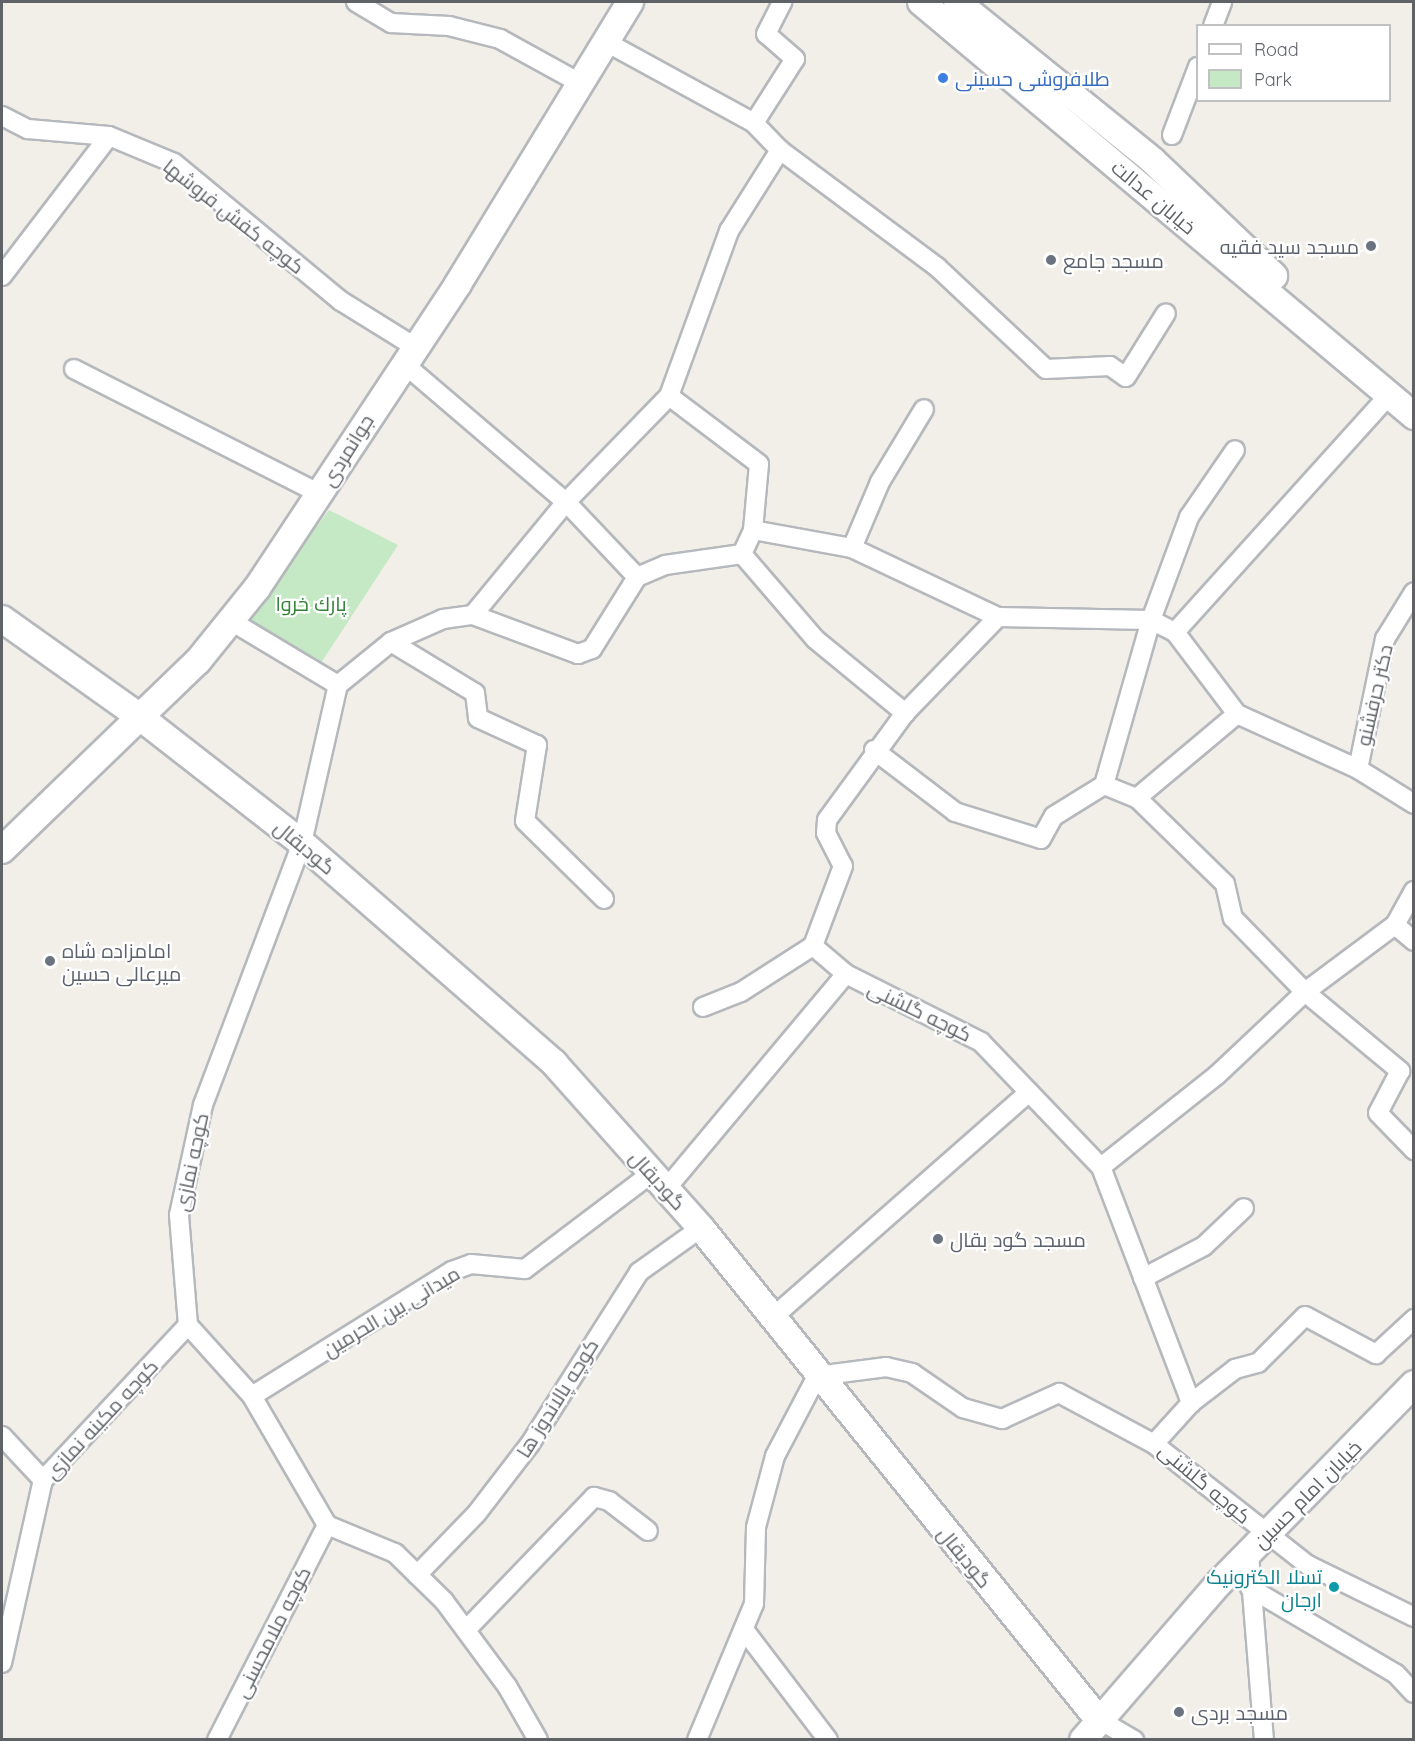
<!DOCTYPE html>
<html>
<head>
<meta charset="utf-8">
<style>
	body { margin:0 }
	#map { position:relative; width:1415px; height:1741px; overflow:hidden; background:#f1efe8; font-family:Quicksand,Cairo,sans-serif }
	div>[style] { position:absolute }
	.green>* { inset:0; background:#c5e8c5 }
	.roads { filter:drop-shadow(2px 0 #b5b8bc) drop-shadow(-2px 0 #b5b8bc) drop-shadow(0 2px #b5b8bc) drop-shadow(0 -2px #b5b8bc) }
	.street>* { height:18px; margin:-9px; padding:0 9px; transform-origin:9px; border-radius:9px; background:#fff }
	.secondary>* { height:26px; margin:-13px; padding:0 13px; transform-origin:13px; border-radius:13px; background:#fff }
	.dots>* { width:16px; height:16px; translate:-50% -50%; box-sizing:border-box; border:3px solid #fff; border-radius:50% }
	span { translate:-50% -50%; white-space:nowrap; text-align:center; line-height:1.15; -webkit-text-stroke:4.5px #fff; paint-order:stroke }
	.shop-label { font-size:20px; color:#366cbe }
	.left { translate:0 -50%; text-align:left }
	.street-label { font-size:20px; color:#5f6368 }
	.worship-label { font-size:20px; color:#5b616d }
	.right { translate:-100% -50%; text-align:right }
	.park-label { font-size:20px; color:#348238 }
	.culture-label { font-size:20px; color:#0d838f }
	.frame { position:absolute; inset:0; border:3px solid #5f6368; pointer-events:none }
	.legend { position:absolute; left:1196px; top:24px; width:195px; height:78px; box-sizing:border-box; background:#fff; border:2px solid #bfc1c3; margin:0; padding:8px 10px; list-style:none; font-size:18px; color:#5f6368 }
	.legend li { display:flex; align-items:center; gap:12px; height:30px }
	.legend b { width:30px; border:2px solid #bfc1c3 }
</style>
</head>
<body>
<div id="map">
	<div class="green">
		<div style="clip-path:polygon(329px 510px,398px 545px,321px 663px,248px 619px)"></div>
	</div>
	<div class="roads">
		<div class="street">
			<div style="left:356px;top:2px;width:41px;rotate:31deg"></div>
			<div style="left:391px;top:23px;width:58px;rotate:3deg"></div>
			<div style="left:449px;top:26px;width:53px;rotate:14.3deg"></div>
			<div style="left:500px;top:39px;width:94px;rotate:28.8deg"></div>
			<div style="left:1213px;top:26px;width:26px;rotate:-69deg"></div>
			<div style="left:606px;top:42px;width:169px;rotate:28.7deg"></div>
			<div style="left:2px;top:116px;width:29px;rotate:27deg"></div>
			<div style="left:28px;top:129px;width:81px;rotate:4.9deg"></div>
			<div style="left:109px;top:136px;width:70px;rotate:22.6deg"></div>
			<div style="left:174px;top:163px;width:217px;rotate:39.6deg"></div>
			<div style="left:341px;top:301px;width:87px;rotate:31.9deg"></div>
			<div style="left:1172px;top:135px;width:73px;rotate:-69.1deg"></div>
			<div style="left:780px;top:150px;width:196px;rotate:36.7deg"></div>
			<div style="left:937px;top:267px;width:149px;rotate:43.1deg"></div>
			<div style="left:1046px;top:369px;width:64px;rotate:-2.7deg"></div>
			<div style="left:1110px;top:366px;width:19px;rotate:35deg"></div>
			<div style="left:1126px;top:377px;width:75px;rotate:-58deg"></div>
			<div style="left:2px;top:276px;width:176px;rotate:-52.6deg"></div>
			<div style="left:403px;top:363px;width:214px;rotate:40.5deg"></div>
			<div style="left:566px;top:502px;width:146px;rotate:129.5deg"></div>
			<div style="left:74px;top:369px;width:276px;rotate:26.9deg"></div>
			<div style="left:753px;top:530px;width:101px;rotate:10.3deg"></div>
			<div style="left:852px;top:548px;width:161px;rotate:25.3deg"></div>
			<div style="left:852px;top:548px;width:72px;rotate:-67deg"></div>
			<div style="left:880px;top:482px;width:85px;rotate:-58.9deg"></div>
			<div style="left:742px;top:554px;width:112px;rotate:49.3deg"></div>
			<div style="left:815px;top:639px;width:117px;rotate:39.4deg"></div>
			<div style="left:905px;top:713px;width:132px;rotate:126.1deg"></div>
			<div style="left:827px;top:820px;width:13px;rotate:94deg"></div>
			<div style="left:826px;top:833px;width:37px;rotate:63deg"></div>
			<div style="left:843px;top:866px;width:85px;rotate:110.6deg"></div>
			<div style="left:813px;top:946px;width:43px;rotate:40.3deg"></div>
			<div style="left:846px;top:974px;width:151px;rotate:26.7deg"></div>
			<div style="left:981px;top:1042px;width:173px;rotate:46.2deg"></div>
			<div style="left:1101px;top:1167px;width:253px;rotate:69.1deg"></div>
			<div style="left:1191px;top:1403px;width:55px;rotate:132.1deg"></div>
			<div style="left:1154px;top:1444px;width:196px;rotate:38.2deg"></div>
			<div style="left:1308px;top:1565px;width:118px;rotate:26.1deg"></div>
			<div style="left:637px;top:577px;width:103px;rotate:-133.4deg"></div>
			<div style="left:566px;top:502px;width:148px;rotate:-45.8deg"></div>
			<div style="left:231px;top:621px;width:125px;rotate:30.9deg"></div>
			<div style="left:338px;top:685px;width:68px;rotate:-39.1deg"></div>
			<div style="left:391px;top:642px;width:57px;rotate:-23.9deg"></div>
			<div style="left:443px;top:619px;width:30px;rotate:-8deg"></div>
			<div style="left:473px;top:615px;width:112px;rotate:20.4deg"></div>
			<div style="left:578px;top:654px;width:15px;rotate:-20deg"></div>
			<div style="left:592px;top:649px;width:85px;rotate:-58deg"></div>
			<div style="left:637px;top:577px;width:30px;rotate:-23deg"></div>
			<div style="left:665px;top:565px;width:78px;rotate:-8.1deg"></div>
			<div style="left:742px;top:554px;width:26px;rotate:-65deg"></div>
			<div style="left:753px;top:530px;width:66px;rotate:-84.8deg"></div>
			<div style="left:759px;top:464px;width:113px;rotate:-142.9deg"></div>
			<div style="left:669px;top:396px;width:176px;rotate:-70deg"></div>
			<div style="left:729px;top:231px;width:96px;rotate:-57.8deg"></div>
			<div style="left:780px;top:150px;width:37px;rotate:-134deg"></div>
			<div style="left:754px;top:123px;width:76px;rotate:-57.4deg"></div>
			<div style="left:795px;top:59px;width:38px;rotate:-139deg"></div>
			<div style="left:766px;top:34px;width:36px;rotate:-63deg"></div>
			<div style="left:1175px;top:632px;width:103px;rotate:52.9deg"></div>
			<div style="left:1237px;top:714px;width:133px;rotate:24.4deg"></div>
			<div style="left:1358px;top:769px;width:66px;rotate:32deg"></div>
			<div style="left:391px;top:642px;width:98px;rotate:31.3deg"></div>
			<div style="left:475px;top:693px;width:25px;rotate:83deg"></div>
			<div style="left:478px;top:718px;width:65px;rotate:24.6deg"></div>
			<div style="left:537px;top:745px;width:77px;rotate:99deg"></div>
			<div style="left:525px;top:821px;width:111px;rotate:44.6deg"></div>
			<div style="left:905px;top:713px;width:134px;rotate:-45.9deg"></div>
			<div style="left:998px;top:617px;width:153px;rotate:1.1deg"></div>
			<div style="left:1151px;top:620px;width:27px;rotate:27deg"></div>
			<div style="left:1175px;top:632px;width:319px;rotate:-47.9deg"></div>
			<div style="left:1237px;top:714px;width:131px;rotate:140deg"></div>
			<div style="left:1137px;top:798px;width:123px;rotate:44.3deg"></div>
			<div style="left:1225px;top:884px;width:35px;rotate:77deg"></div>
			<div style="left:1233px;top:918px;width:103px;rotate:45.8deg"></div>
			<div style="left:1305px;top:992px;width:124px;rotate:39.7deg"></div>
			<div style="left:1400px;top:1071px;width:47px;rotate:117.6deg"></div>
			<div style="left:1378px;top:1113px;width:52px;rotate:45.8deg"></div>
			<div style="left:874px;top:750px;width:102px;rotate:37.4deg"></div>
			<div style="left:955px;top:812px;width:90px;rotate:17.4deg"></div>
			<div style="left:1041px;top:839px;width:26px;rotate:-61deg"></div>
			<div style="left:1054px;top:816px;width:59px;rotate:-31.8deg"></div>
			<div style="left:1104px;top:785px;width:35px;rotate:22deg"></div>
			<div style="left:1358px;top:769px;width:133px;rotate:-78.3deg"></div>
			<div style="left:1385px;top:639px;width:55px;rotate:-58.3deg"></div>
			<div style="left:1104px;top:785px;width:172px;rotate:-74.1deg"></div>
			<div style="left:1151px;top:620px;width:110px;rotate:-69.7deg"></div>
			<div style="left:1189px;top:517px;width:81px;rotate:-55.5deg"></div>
			<div style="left:1395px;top:925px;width:25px;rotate:40deg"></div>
			<div style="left:703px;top:1007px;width:41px;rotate:-21.5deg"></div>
			<div style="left:741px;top:992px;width:85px;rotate:-32.6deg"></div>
			<div style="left:1101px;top:1167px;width:148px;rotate:-38.4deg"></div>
			<div style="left:1217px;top:1075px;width:121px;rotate:-43.3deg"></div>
			<div style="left:1305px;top:992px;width:112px;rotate:-36.7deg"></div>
			<div style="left:1395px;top:925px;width:39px;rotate:-61deg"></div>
			<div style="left:666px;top:1189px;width:280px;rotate:-50.1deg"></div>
			<div style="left:1143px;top:1278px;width:69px;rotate:-27.7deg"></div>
			<div style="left:1204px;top:1246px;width:55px;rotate:-43.5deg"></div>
			<div style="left:772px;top:1318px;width:342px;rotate:-41.3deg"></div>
			<div style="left:252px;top:1396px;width:236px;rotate:-32deg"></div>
			<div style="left:452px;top:1271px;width:20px;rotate:-20deg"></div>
			<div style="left:471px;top:1264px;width:54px;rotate:5.3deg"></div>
			<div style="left:525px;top:1269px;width:159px;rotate:-37.1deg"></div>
			<div style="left:1191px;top:1403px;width:56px;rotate:-37.7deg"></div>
			<div style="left:1235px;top:1369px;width:24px;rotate:-15deg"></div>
			<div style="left:1258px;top:1363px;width:66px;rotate:-45deg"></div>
			<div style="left:1305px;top:1316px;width:81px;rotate:28.2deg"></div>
			<div style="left:1376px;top:1354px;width:52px;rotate:-42.6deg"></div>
			<div style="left:2px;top:1436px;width:60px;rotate:47deg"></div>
			<div style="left:327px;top:1525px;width:149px;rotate:-120.2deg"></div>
			<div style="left:252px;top:1396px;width:96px;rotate:-132deg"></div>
			<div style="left:188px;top:1325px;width:110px;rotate:-94.7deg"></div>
			<div style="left:179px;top:1215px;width:113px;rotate:-77.7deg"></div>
			<div style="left:203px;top:1105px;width:280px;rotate:-69.3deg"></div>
			<div style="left:302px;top:843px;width:162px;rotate:-77.2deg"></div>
			<div style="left:327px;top:1525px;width:74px;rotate:22.4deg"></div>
			<div style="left:395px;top:1553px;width:69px;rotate:44.4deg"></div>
			<div style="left:444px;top:1601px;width:106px;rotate:53.5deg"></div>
			<div style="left:507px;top:1686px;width:62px;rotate:60.1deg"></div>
			<div style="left:1249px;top:1554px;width:187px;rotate:85.4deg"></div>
			<div style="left:417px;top:1575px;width:86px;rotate:-45.9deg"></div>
			<div style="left:477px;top:1513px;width:87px;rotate:-52.5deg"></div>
			<div style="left:530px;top:1444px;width:204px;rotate:-57.6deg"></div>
			<div style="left:639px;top:1272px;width:76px;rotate:-35.4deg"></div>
			<div style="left:1250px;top:1588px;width:169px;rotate:30.5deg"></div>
			<div style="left:1396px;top:1674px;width:26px;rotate:47deg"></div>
			<div style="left:466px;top:1630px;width:185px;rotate:-46.1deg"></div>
			<div style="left:594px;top:1497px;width:16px;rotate:15deg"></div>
			<div style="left:609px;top:1501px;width:49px;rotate:37.6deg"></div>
			<div style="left:745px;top:1631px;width:137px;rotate:52.7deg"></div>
			<div style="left:2px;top:1663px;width:188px;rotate:-77.4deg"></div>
			<div style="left:43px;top:1480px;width:212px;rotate:-46.9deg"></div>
			<div style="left:1098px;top:1719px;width:42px;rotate:30.3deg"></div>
			<div style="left:217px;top:1740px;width:242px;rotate:-62.9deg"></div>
			<div style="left:697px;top:1740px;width:147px;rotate:-67.3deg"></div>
			<div style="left:754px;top:1604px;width:77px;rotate:-88.5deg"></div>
			<div style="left:756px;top:1527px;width:73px;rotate:-75deg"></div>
			<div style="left:775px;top:1456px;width:90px;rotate:-62.3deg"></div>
			<div style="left:817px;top:1376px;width:70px;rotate:-7.4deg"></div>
			<div style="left:886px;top:1367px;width:27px;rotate:13deg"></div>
			<div style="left:912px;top:1373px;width:62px;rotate:34.5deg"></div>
			<div style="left:963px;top:1408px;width:41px;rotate:15.8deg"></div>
			<div style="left:1002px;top:1419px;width:63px;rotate:-24.5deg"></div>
			<div style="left:1059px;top:1393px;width:108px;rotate:28.2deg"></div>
		</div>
		<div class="secondary">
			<div style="left:921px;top:2px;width:644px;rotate:40.02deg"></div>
			<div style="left:957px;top:2px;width:252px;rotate:39deg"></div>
			<div style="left:1153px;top:161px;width:167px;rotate:43.5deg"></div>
			<div style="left:2px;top:619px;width:169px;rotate:35.4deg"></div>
			<div style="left:140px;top:717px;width:205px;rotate:37.9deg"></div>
			<div style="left:302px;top:843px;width:335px;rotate:41.1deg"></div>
			<div style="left:554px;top:1063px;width:221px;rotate:48.3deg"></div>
			<div style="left:701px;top:1228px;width:631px;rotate:51.04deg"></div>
			<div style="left:2px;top:850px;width:272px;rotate:-44deg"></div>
			<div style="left:198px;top:661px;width:94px;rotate:-51.1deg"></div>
			<div style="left:257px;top:588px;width:364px;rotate:-56.5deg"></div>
			<div style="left:458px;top:284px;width:330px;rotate:-58.6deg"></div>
			<div style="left:1083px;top:1740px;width:209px;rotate:-49.1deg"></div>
			<div style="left:1220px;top:1582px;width:277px;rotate:-45.6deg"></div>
		</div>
	</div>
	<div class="dots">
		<div style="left:943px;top:78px;background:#3f7fe0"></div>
		<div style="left:1371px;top:246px;background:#6b7280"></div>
		<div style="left:1051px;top:260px;background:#6b7280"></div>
		<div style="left:50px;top:961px;background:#6b7280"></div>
		<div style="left:938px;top:1239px;background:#6b7280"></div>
		<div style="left:1334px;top:1587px;background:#0f9aa8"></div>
		<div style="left:1179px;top:1712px;background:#6b7280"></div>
	</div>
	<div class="shop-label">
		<span class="left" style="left:955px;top:78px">طلافروشی حسینی</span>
	</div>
	<div class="street-label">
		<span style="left:1154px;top:197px;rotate:40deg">خیابان عدالت</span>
		<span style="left:234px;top:216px;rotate:38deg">کوچه کفش فروشها</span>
		<span style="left:347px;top:450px;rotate:-58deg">جوانمردی</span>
		<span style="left:1374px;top:695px;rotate:-77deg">دکتر حرفشنو</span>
		<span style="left:305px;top:847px;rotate:40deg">گودبقال</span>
		<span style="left:920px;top:1011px;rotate:26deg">کوچه گلشنی</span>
		<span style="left:191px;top:1162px;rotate:-78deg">کوچه نمازی</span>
		<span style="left:658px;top:1180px;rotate:48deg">گودبقال</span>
		<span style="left:391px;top:1311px;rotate:-31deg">میدانی بین الحرمین</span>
		<span style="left:557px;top:1398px;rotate:-58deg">کوچه پالاندوز ها</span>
		<span style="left:101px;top:1419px;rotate:-47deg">کوچه مکینه نمازی</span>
		<span style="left:1205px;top:1483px;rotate:40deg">کوچه گلشنی</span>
		<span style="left:1307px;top:1494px;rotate:-45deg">خیابان امام حسین</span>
		<span style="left:965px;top:1557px;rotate:51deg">گودبقال</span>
		<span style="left:272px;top:1632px;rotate:-63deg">کوچه ملامحسنی</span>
	</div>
	<div class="worship-label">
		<span class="right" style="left:1359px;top:246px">مسجد سید فقیه</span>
		<span class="left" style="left:1063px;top:260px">مسجد جامع</span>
		<span class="left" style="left:62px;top:962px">امامزاده شاه<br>میرعالی حسین</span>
		<span class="left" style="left:950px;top:1239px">مسجد گود بقال</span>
		<span class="left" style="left:1191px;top:1712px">مسجد بردی</span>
	</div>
	<div class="park-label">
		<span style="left:311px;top:603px">پارك خروا</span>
	</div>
	<div class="culture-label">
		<span class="right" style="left:1322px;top:1588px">تسلا الکترونیک<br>ارجان</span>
	</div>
	<div class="frame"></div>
	<ul class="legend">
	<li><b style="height:8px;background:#fff"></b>Road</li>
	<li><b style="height:16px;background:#c5e8c5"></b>Park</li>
	</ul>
</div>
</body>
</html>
